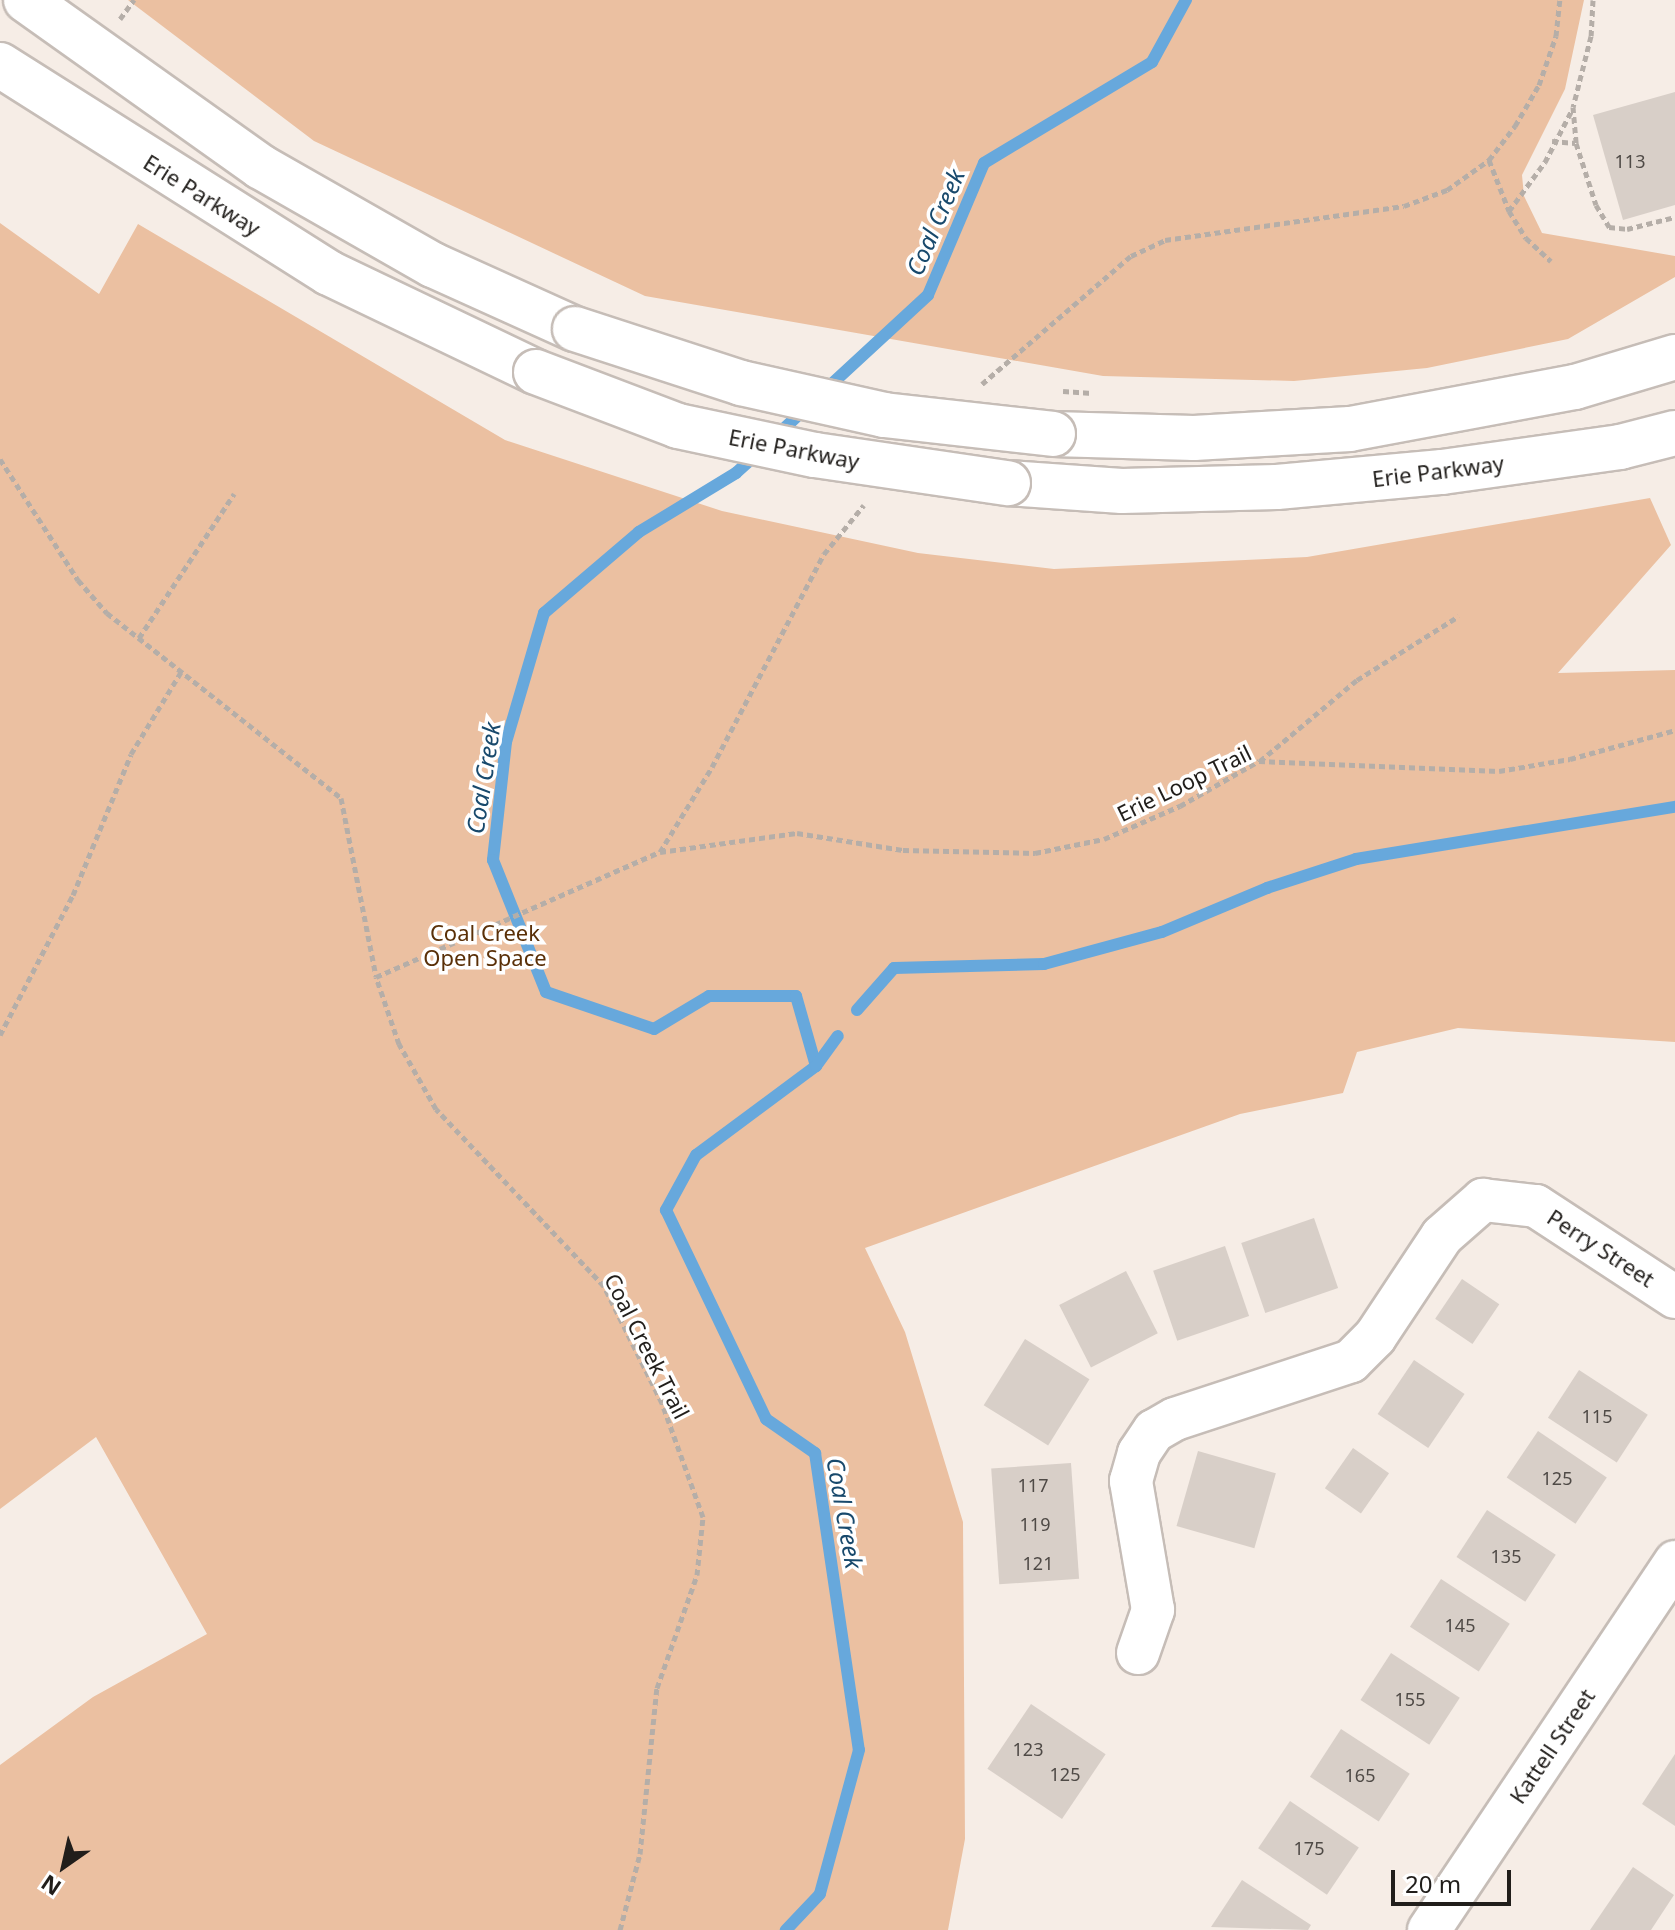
<!DOCTYPE html>
<html>
<head>
<meta charset="utf-8">
<style>
	body { margin:0 }
	#map { position:relative; width:1675px; height:1930px; overflow:hidden; background:#f6ede6; font-family:"Noto Sans",sans-serif }
	div>[style] { position:absolute }
	.green>* { inset:0; background:#ebc0a1 }
	.stream>* { height:12px; margin:-6px; padding:0 6px; transform-origin:6px; border-radius:6px; background:#67a8dc }
	.building>* { inset:0; background:#d8cfc8; transform-origin:0 0 }
	.path>* { height:5px; margin-top:-2.5px; transform-origin:0; background:repeating-linear-gradient(90deg,#b5aea8 0 6px,transparent 0 10px) }
	.roads { filter:drop-shadow(2px 0 #c6bdb7) drop-shadow(-2px 0 #c6bdb7) drop-shadow(0 2px #c6bdb7) drop-shadow(0 -2px #c6bdb7) }
	.street>* { height:42px; margin:-21px; padding:0 21px; transform-origin:21px; border-radius:21px; background:#fff }
	.secondary>* { height:44px; margin:-22px; padding:0 22px; transform-origin:22px; border-radius:22px; background:#fff }
	.path-bridge>* { height:5px; margin-top:-2.5px; transform-origin:0; background:repeating-linear-gradient(90deg,#b5aea8 0 6px,transparent 0 10px) }
	.bridges { filter:drop-shadow(2px 0 #c6bdb7) drop-shadow(-2px 0 #c6bdb7) drop-shadow(0 2px #c6bdb7) drop-shadow(0 -2px #c6bdb7) }
	.secondary-bridge>* { height:44px; margin:-22px; padding:0 22px; transform-origin:22px; border-radius:22px; background:#fff }
	span { translate:-50% -50%; white-space:nowrap; text-align:center; line-height:1.15; -webkit-text-stroke:7px #fff; paint-order:stroke }
	.number-label { font-size:18px; color:#4f4a46 }
	.number-label span { -webkit-text-stroke-width:0 }
	.street-label { font-size:22px; color:#211e1b }
	.park-label { font-size:22px; color:#5a3008 }
	.water-label { font-size:24px; color:#18496c; font-style:italic }
	.north { position:absolute; left:24px; top:1826px; width:80px; height:80px; -webkit-text-stroke:6px #fff; paint-order:stroke; rotate:214deg; font-size:22px; font-weight:700; line-height:32px; text-align:center; color:#211e1b }
	.north::after { content:''; display:block; margin:auto; width:28px; height:36px; background:#211e1b; clip-path:polygon(50% 0,100% 100%,50% 72%,0 100%) }
	.scale { position:absolute; left:1391px; top:1870px; width:120px; height:36px; box-sizing:border-box; border:4px solid #211e1b; border-top:0; padding-left:10px; font-size:24px; line-height:28px; white-space:nowrap; color:#211e1b; -webkit-text-stroke:6px #fff; paint-order:stroke }
</style>
</head>
<body>
<div id="map">
	<div class="green">
		<div style="clip-path:polygon(128px 0,1584px 0,1565px 89px,1522px 175px,1524px 196px,1542px 233px,1675px 256px,1675px 277px,1568px 339px,1427px 368px,1294px 381px,1103px 376px,645px 296px,314px 141px)"></div>
		<div style="clip-path:polygon(0 223px,99px 294px,138px 224px,505px 440px,722px 511px,918px 553px,1054px 569px,1307px 557px,1650px 498px,1671px 545px,1558px 673px,1675px 670px,1675px 1042px,1458px 1028px,1357px 1052px,1343px 1093px,1240px 1114px,865px 1248px,905px 1332px,963px 1522px,965px 1839px,948px 1930px,0 1930px,0 1765px,93px 1697px,207px 1634px,96px 1437px,0 1509px)"></div>
	</div>
	<div class="stream">
		<div style="left:823px;top:392px;width:143px;rotate:-42.7deg"></div>
		<div style="left:928px;top:295px;width:143px;rotate:-67deg"></div>
		<div style="left:984px;top:163px;width:196px;rotate:-31deg"></div>
		<div style="left:1152px;top:62px;width:71px;rotate:-61.3deg"></div>
		<div style="left:776px;top:436px;width:42px;rotate:-43.1deg"></div>
		<div style="left:757px;top:454px;width:28px;rotate:138deg"></div>
		<div style="left:736px;top:473px;width:114px;rotate:148.7deg"></div>
		<div style="left:639px;top:532px;width:125px;rotate:139.5deg"></div>
		<div style="left:544px;top:613px;width:134px;rotate:106.4deg"></div>
		<div style="left:506px;top:742px;width:119px;rotate:96.3deg"></div>
		<div style="left:493px;top:860px;width:142px;rotate:68.1deg"></div>
		<div style="left:546px;top:992px;width:114px;rotate:18.9deg"></div>
		<div style="left:654px;top:1029px;width:64px;rotate:-31deg"></div>
		<div style="left:709px;top:996px;width:87px"></div>
		<div style="left:796px;top:996px;width:73px;rotate:74.1deg"></div>
		<div style="left:816px;top:1066px;width:149px;rotate:143.4deg"></div>
		<div style="left:696px;top:1155px;width:63px;rotate:118.6deg"></div>
		<div style="left:666px;top:1210px;width:232px;rotate:64.4deg"></div>
		<div style="left:766px;top:1419px;width:60px;rotate:34.8deg"></div>
		<div style="left:815px;top:1453px;width:300px;rotate:81.6deg"></div>
		<div style="left:859px;top:1750px;width:149px;rotate:105.2deg"></div>
		<div style="left:820px;top:1894px;width:50px;rotate:133.4deg"></div>
		<div style="left:857px;top:1010px;width:56px;rotate:-48.6deg"></div>
		<div style="left:894px;top:968px;width:150px;rotate:-1.5deg"></div>
		<div style="left:1044px;top:964px;width:122px;rotate:-15.2deg"></div>
		<div style="left:1162px;top:932px;width:114px;rotate:-22.7deg"></div>
		<div style="left:1267px;top:888px;width:94px;rotate:-18deg"></div>
		<div style="left:1356px;top:859px;width:323px;rotate:-9.3deg"></div>
		<div style="left:816px;top:1066px;width:37px;rotate:-54deg"></div>
	</div>
	<div class="building">
		<div style="clip-path:polygon(1675px 92px,1675px 205px,1623px 220px,1593px 115px)"></div>
		<div style="left:1314px;top:1218px;width:74px;height:77px;rotate:71deg"></div>
		<div style="left:1225px;top:1246px;width:74px;height:76px;rotate:71deg"></div>
		<div style="left:1126px;top:1271px;width:70px;height:75px;rotate:63deg"></div>
		<div style="left:1462px;top:1279px;width:45px;height:48px;rotate:34deg"></div>
		<div style="left:1025px;top:1339px;width:76px;height:78px;rotate:32deg"></div>
		<div style="left:1414px;top:1360px;width:61px;height:65px;rotate:34deg"></div>
		<div style="left:1579px;top:1370px;width:82px;height:57px;rotate:33deg"></div>
		<div style="left:1538px;top:1431px;width:83px;height:56px;rotate:34deg"></div>
		<div style="left:1353px;top:1448px;width:44px;height:49px;rotate:35deg"></div>
		<div style="left:1198px;top:1451px;width:81px;height:78px;rotate:16deg"></div>
		<div style="left:1071px;top:1463px;width:116px;height:80px;rotate:86deg"></div>
		<div style="left:1487px;top:1510px;width:82px;height:56px;rotate:33deg"></div>
		<div style="left:1441px;top:1579px;width:82px;height:57px;rotate:33deg"></div>
		<div style="left:1391px;top:1653px;width:82px;height:56px;rotate:33deg"></div>
		<div style="left:1031px;top:1704px;width:90px;height:78px;rotate:34deg"></div>
		<div style="left:1341px;top:1729px;width:82px;height:57px;rotate:33deg"></div>
		<div style="clip-path:polygon(1675px 1754px,1675px 1826px,1642px 1804px)"></div>
		<div style="left:1290px;top:1801px;width:83px;height:57px;rotate:34deg"></div>
		<div style="clip-path:polygon(1633px 1867px,1674px 1895px,1651px 1930px,1590px 1930px)"></div>
		<div style="clip-path:polygon(1242px 1880px,1311px 1925px,1308px 1930px,1211px 1927px)"></div>
	</div>
	<div class="path">
		<div style="left:1593px;top:0;width:36px;rotate:93deg"></div>
		<div style="left:1591px;top:36px;width:73px;rotate:104.2deg"></div>
		<div style="left:1573px;top:107px;width:36px;rotate:85deg"></div>
		<div style="left:1576px;top:143px;width:65px;rotate:72.1deg"></div>
		<div style="left:1596px;top:205px;width:26px;rotate:59deg"></div>
		<div style="left:1609px;top:227px;width:18px;rotate:6deg"></div>
		<div style="left:1627px;top:229px;width:49px;rotate:-14deg"></div>
		<div style="left:120px;top:19px;width:24px;rotate:-54deg"></div>
		<div style="left:1552px;top:141px;width:23px;rotate:5deg"></div>
		<div style="left:1489px;top:160px;width:55px;rotate:68.6deg"></div>
		<div style="left:1509px;top:211px;width:32px;rotate:58deg"></div>
		<div style="left:1526px;top:238px;width:34px;rotate:43deg"></div>
		<div style="left:1509px;top:211px;width:61px;rotate:-53.7deg"></div>
		<div style="left:1545px;top:162px;width:61px;rotate:-62.6deg"></div>
		<div style="left:982px;top:384px;width:196px;rotate:-40.7deg"></div>
		<div style="left:1131px;top:256px;width:38px;rotate:-25deg"></div>
		<div style="left:1165px;top:240px;width:241px;rotate:-8.1deg"></div>
		<div style="left:1404px;top:206px;width:46px;rotate:-20.4deg"></div>
		<div style="left:1447px;top:190px;width:52px;rotate:-35.5deg"></div>
		<div style="left:1489px;top:160px;width:43px;rotate:-52.6deg"></div>
		<div style="left:1515px;top:126px;width:48px;rotate:-59.7deg"></div>
		<div style="left:1539px;top:85px;width:52px;rotate:-70.9deg"></div>
		<div style="left:1556px;top:36px;width:36px;rotate:-84deg"></div>
		<div style="left:0;top:459px;width:144px;rotate:57.2deg"></div>
		<div style="left:78px;top:580px;width:44px;rotate:48.7deg"></div>
		<div style="left:107px;top:613px;width:298px;rotate:38.3deg"></div>
		<div style="left:341px;top:798px;width:182px;rotate:78.9deg"></div>
		<div style="left:139px;top:638px;width:173px;rotate:-56.6deg"></div>
		<div style="left:1260px;top:761px;width:126px;rotate:-39.9deg"></div>
		<div style="left:1357px;top:680px;width:120px;rotate:-32.1deg"></div>
		<div style="left:660px;top:852px;width:138px;rotate:-7.9deg"></div>
		<div style="left:797px;top:833px;width:107px;rotate:9.1deg"></div>
		<div style="left:903px;top:850px;width:132px;rotate:1.3deg"></div>
		<div style="left:1035px;top:853px;width:70px;rotate:-11.5deg"></div>
		<div style="left:1104px;top:839px;width:83px;rotate:-23.5deg"></div>
		<div style="left:1180px;top:806px;width:91px;rotate:-29.7deg"></div>
		<div style="left:1259px;top:761px;width:240px;rotate:2.4deg"></div>
		<div style="left:1499px;top:771px;width:72px;rotate:-9.6deg"></div>
		<div style="left:1570px;top:759px;width:109px;rotate:-15.4deg"></div>
		<div style="left:0;top:1035px;width:158px;rotate:-62.5deg"></div>
		<div style="left:73px;top:895px;width:152px;rotate:-67.6deg"></div>
		<div style="left:131px;top:754px;width:96px;rotate:-58.6deg"></div>
		<div style="left:620px;top:1930px;width:79px;rotate:-75.3deg"></div>
		<div style="left:640px;top:1854px;width:167px;rotate:-84.2deg"></div>
		<div style="left:657px;top:1688px;width:120px;rotate:-70.5deg"></div>
		<div style="left:697px;top:1575px;width:58px;rotate:-84.1deg"></div>
		<div style="left:703px;top:1517px;width:121px;rotate:-109.8deg"></div>
		<div style="left:662px;top:1403px;width:131px;rotate:-116.4deg"></div>
		<div style="left:604px;top:1286px;width:244px;rotate:-133.5deg"></div>
		<div style="left:436px;top:1109px;width:75px;rotate:-119.6deg"></div>
		<div style="left:399px;top:1044px;width:71px;rotate:-108.9deg"></div>
		<div style="left:376px;top:977px;width:310px;rotate:-23.8deg"></div>
		<div style="left:660px;top:852px;width:100px;rotate:-58.5deg"></div>
		<div style="left:712px;top:767px;width:241px;rotate:-62.3deg"></div>
		<div style="left:824px;top:554px;width:63px;rotate:-50.8deg"></div>
	</div>
	<div class="roads">
		<div class="street">
			<div style="left:1138px;top:1653px;width:46px;rotate:-70.8deg"></div>
			<div style="left:1153px;top:1610px;width:131px;rotate:-99.7deg"></div>
			<div style="left:1131px;top:1481px;width:29px;rotate:-74deg"></div>
			<div style="left:1139px;top:1453px;width:27px;rotate:-56deg"></div>
			<div style="left:1154px;top:1431px;width:24px;rotate:-30deg"></div>
			<div style="left:1175px;top:1419px;width:185px;rotate:-18.2deg"></div>
			<div style="left:1351px;top:1361px;width:34px;rotate:-45deg"></div>
			<div style="left:1375px;top:1337px;width:121px;rotate:-56.4deg"></div>
			<div style="left:1442px;top:1236px;width:55px;rotate:-41.3deg"></div>
			<div style="left:1483px;top:1200px;width:53px;rotate:6.5deg"></div>
			<div style="left:1536px;top:1206px;width:166px;rotate:33.2deg"></div>
			<div style="left:1429px;top:1930px;width:443px;rotate:-56.2deg"></div>
		</div>
		<div class="secondary">
			<div style="left:26px;top:0;width:288px;rotate:35.4deg"></div>
			<div style="left:261px;top:167px;width:198px;rotate:29.7deg"></div>
			<div style="left:433px;top:265px;width:156px;rotate:24.3deg"></div>
			<div style="left:0;top:65px;width:389px;rotate:32.3deg"></div>
			<div style="left:329px;top:273px;width:229px;rotate:25.6deg"></div>
			<div style="left:1053px;top:434px;width:141px;rotate:1.6deg"></div>
			<div style="left:1194px;top:438px;width:156px;rotate:-3.3deg"></div>
			<div style="left:1350px;top:429px;width:229px;rotate:-10.6deg"></div>
			<div style="left:1575px;top:387px;width:104px;rotate:-16.7deg"></div>
			<div style="left:1008px;top:483px;width:114px;rotate:4deg"></div>
			<div style="left:1122px;top:491px;width:155px;rotate:-1.5deg"></div>
			<div style="left:1277px;top:487px;width:166px;rotate:-5.2deg"></div>
			<div style="left:1442px;top:472px;width:180px;rotate:-8deg"></div>
			<div style="left:1620px;top:447px;width:57px;rotate:-14.3deg"></div>
		</div>
	</div>
	<div class="path-bridge">
		<div style="left:1063px;top:391px;width:29px;rotate:4deg"></div>
	</div>
	<div class="bridges">
		<div class="secondary-bridge">
			<div style="left:575px;top:329px;width:175px;rotate:18deg"></div>
			<div style="left:741px;top:383px;width:147px;rotate:12.6deg"></div>
			<div style="left:884px;top:415px;width:170px;rotate:6.4deg"></div>
			<div style="left:536px;top:372px;width:152px;rotate:20.8deg"></div>
			<div style="left:678px;top:426px;width:140px;rotate:12deg"></div>
			<div style="left:815px;top:455px;width:195px;rotate:8.3deg"></div>
		</div>
	</div>
	<div class="number-label">
		<span style="left:1630px;top:161px">113</span>
		<span style="left:1597px;top:1416px">115</span>
		<span style="left:1557px;top:1478px">125</span>
		<span style="left:1033px;top:1485px">117</span>
		<span style="left:1035px;top:1524px">119</span>
		<span style="left:1506px;top:1556px">135</span>
		<span style="left:1038px;top:1563px">121</span>
		<span style="left:1460px;top:1625px">145</span>
		<span style="left:1410px;top:1699px">155</span>
		<span style="left:1028px;top:1749px">123</span>
		<span style="left:1065px;top:1774px">125</span>
		<span style="left:1360px;top:1775px">165</span>
		<span style="left:1309px;top:1848px">175</span>
	</div>
	<div class="street-label">
		<span style="left:202px;top:195px;rotate:32deg">Erie Parkway</span>
		<span style="left:794px;top:449px;rotate:11deg">Erie Parkway</span>
		<span style="left:1438px;top:471px;rotate:-7deg">Erie Parkway</span>
		<span style="left:1184px;top:783px;rotate:-26deg">Erie Loop Trail</span>
		<span style="left:1601px;top:1248px;rotate:33deg">Perry Street</span>
		<span style="left:647px;top:1346px;rotate:63deg">Coal Creek Trail</span>
		<span style="left:1552px;top:1746px;rotate:-56deg">Kattell Street</span>
	</div>
	<div class="park-label">
		<span style="left:485px;top:945px">Coal Creek<br>Open Space</span>
	</div>
	<div class="water-label">
		<span style="left:935px;top:222px;rotate:-67deg">Coal Creek</span>
		<span style="left:483px;top:778px;rotate:-81deg">Coal Creek</span>
		<span style="left:845px;top:1513px;rotate:80deg">Coal Creek</span>
	</div>
	<div class="north">N</div>
	<div class="scale">20 m</div>
</div>
</body>
</html>
